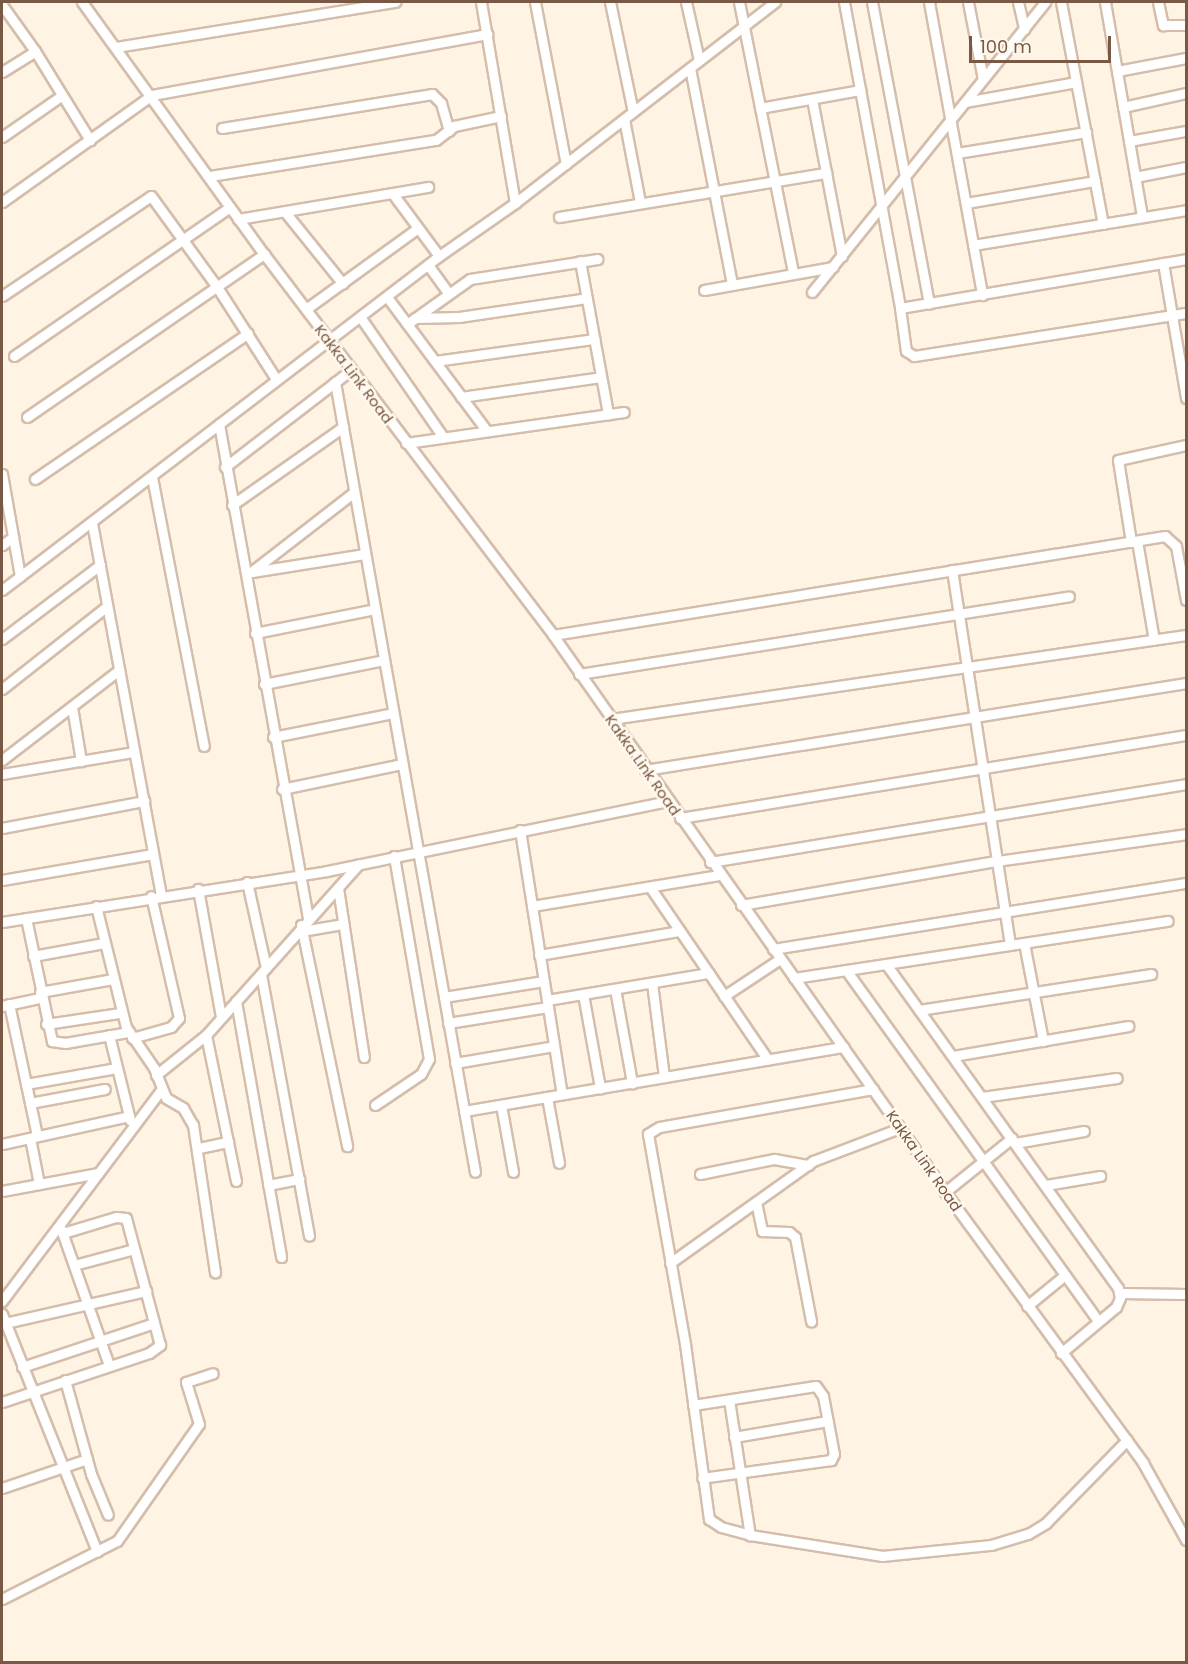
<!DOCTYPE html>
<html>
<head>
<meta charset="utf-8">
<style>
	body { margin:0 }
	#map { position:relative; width:1188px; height:1664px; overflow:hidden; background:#fff4e4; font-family:Poppins,sans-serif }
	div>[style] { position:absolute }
	.roads { filter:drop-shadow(2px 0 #d4bdab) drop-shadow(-2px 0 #d4bdab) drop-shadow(0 2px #d4bdab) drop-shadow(0 -2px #d4bdab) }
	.minor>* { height:9px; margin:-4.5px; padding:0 4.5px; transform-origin:4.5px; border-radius:4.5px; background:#fff }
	span { translate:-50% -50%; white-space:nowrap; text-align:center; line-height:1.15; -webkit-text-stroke:5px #fff8ed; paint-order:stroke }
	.street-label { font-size:15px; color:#7a5846 }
	.frame { position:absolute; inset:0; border:3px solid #7a5846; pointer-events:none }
	.scale { position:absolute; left:969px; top:36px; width:142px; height:27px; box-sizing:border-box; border:3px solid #7a5846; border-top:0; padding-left:8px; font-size:18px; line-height:21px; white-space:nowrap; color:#7a5846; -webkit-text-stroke:4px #fff8ed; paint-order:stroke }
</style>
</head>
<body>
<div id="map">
	<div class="roads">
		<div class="minor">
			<div style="left:82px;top:2px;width:311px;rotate:54.2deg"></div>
			<div style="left:264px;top:254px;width:478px;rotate:52.8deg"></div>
			<div style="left:553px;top:635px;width:681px;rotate:54.86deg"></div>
			<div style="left:945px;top:1192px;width:336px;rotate:53.8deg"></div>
			<div style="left:1143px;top:1463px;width:88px;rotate:60.8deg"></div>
			<div style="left:481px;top:2px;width:204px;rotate:80.4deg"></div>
			<div style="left:535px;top:2px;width:165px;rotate:79.2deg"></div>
			<div style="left:610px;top:2px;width:112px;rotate:78.2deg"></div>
			<div style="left:686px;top:2px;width:59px;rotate:77.4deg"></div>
			<div style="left:739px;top:2px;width:276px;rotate:78.7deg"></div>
			<div style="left:844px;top:2px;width:311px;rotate:79.6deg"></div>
			<div style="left:900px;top:308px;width:290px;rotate:-9.7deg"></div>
			<div style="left:872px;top:2px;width:307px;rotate:79.3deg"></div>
			<div style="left:929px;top:2px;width:298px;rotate:79.7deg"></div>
			<div style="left:968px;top:2px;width:78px;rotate:79deg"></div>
			<div style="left:1018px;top:2px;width:28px;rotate:77deg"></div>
			<div style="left:1061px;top:2px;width:226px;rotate:79.3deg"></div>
			<div style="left:1105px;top:2px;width:218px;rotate:80.2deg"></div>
			<div style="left:1158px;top:2px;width:24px;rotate:78deg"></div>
			<div style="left:1163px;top:25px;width:23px"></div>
			<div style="left:2px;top:5px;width:57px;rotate:54.3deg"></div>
			<div style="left:35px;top:51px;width:105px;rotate:58.3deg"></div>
			<div style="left:116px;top:47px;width:283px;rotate:-9.2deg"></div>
			<div style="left:690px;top:68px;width:220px;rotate:79deg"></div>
			<div style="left:1117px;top:71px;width:70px;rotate:-10.7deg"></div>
			<div style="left:2px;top:72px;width:39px;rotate:-32deg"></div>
			<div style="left:812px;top:99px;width:160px;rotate:79.2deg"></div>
			<div style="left:965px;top:102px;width:113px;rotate:-10.2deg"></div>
			<div style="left:1123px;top:107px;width:65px;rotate:-12.5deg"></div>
			<div style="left:760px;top:108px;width:102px;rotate:-10.2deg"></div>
			<div style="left:624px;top:119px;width:85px;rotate:79.1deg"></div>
			<div style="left:222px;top:128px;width:213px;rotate:-9.2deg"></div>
			<div style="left:432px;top:94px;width:13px;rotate:45deg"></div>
			<div style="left:441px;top:103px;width:29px;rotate:74deg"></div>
			<div style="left:2px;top:137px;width:72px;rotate:-34.8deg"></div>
			<div style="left:1129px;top:141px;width:58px;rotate:-10deg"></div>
			<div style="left:957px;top:153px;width:131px;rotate:-9.2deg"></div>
			<div style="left:210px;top:176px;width:229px;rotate:-9.1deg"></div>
			<div style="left:436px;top:140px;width:23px;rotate:-38deg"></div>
			<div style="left:454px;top:126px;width:48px;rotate:-12deg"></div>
			<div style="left:1135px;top:177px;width:52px;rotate:-11.1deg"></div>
			<div style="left:393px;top:194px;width:77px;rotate:53.4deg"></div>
			<div style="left:2px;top:202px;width:184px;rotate:-35.5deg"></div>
			<div style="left:152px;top:95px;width:341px;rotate:-10.3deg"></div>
			<div style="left:966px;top:203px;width:131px;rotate:-9.7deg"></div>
			<div style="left:285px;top:212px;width:92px;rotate:51.1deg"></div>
			<div style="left:559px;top:217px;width:271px;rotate:-9.4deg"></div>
			<div style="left:238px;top:219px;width:193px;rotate:-9.6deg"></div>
			<div style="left:973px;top:245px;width:216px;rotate:-9.3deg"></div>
			<div style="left:580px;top:261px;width:156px;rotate:79.6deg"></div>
			<div style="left:1163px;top:263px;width:137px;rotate:80.3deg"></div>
			<div style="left:428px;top:265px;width:34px;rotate:54deg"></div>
			<div style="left:704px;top:290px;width:131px;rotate:-10.1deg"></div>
			<div style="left:812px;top:292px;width:372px;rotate:-51.2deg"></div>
			<div style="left:2px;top:296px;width:179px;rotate:-33.9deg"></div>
			<div style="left:151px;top:196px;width:112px;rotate:54deg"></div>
			<div style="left:217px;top:287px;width:109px;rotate:57.3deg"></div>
			<div style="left:387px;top:297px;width:167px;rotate:53.3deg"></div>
			<div style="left:900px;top:308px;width:43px;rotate:82.1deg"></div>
			<div style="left:906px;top:351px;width:9px;rotate:32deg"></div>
			<div style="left:914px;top:356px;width:275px;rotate:-9deg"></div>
			<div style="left:306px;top:309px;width:138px;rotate:-35.9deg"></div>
			<div style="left:361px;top:318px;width:145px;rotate:55.4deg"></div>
			<div style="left:415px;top:318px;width:44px;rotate:-1.3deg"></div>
			<div style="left:459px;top:317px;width:129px;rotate:-8.4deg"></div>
			<div style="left:407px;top:324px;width:77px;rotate:-35.5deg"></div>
			<div style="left:470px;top:279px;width:129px;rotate:-8.9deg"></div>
			<div style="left:14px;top:356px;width:262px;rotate:-34.6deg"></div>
			<div style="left:435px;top:361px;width:161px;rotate:-7.9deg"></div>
			<div style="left:335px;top:382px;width:802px;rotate:79.95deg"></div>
			<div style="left:461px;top:397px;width:141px;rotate:-8.1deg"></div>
			<div style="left:27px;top:417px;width:288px;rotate:-34.5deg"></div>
			<div style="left:219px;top:424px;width:502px;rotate:79.79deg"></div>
			<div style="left:406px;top:443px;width:220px;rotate:-8.1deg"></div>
			<div style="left:225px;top:467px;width:159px;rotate:-37.6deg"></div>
			<div style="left:2px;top:474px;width:104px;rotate:80deg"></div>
			<div style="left:152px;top:477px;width:274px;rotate:79.1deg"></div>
			<div style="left:35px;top:479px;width:258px;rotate:-34.4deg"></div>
			<div style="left:232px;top:505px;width:136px;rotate:-35.1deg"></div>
			<div style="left:92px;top:523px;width:378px;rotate:79.5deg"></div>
			<div style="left:1137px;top:541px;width:100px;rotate:80.3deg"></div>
			<div style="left:1131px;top:542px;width:83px;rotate:-99deg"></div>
			<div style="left:1118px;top:460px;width:70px;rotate:-12.4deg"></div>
			<div style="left:2px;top:545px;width:14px;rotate:-36deg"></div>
			<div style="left:952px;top:570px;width:379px;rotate:81.2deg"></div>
			<div style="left:251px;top:572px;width:130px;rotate:-37.8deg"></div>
			<div style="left:252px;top:572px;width:114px;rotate:-9.1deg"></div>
			<div style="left:2px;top:590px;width:550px;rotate:-37.39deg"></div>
			<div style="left:439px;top:256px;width:93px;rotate:-34.9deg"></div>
			<div style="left:515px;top:203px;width:329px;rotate:-37.7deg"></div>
			<div style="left:255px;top:633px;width:122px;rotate:-11.3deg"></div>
			<div style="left:553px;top:635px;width:620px;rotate:-9.19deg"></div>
			<div style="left:1165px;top:536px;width:15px;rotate:42deg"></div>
			<div style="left:1176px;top:546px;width:55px;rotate:79.5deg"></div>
			<div style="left:2px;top:639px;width:123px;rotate:-37.1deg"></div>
			<div style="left:579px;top:674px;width:496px;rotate:-9deg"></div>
			<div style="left:264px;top:684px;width:122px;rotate:-11.3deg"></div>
			<div style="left:2px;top:689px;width:134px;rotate:-38.3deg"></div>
			<div style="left:72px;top:707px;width:55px;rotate:80.5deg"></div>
			<div style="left:611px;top:719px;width:581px;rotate:-8.31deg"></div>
			<div style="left:273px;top:737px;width:122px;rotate:-11.3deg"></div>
			<div style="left:2px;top:760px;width:148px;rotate:-37.6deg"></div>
			<div style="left:645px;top:770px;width:548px;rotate:-9.14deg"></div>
			<div style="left:2px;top:774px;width:134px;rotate:-9.5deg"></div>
			<div style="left:282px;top:789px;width:123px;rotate:-11.8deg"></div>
			<div style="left:680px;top:818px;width:513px;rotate:-9.32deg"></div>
			<div style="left:2px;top:828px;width:145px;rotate:-10.8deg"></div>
			<div style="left:520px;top:830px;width:267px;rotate:81deg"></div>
			<div style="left:710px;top:862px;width:482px;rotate:-9.3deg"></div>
			<div style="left:2px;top:880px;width:153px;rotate:-9.8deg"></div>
			<div style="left:247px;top:882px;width:88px;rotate:77.5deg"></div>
			<div style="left:650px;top:887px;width:209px;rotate:55.7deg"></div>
			<div style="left:338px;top:888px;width:171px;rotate:81.3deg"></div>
			<div style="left:198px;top:889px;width:130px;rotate:79.8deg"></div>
			<div style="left:741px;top:905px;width:260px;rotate:-9.8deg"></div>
			<div style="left:997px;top:861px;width:191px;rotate:-8.1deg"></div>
			<div style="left:96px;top:906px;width:125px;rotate:76.1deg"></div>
			<div style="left:126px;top:1027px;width:50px;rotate:55.7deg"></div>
			<div style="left:154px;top:1068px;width:32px;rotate:68deg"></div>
			<div style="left:166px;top:1098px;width:20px;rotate:30deg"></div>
			<div style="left:183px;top:1108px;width:20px;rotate:60deg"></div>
			<div style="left:193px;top:1125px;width:149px;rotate:81.5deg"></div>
			<div style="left:532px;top:906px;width:191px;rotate:-9.4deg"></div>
			<div style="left:26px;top:918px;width:126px;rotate:78.1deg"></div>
			<div style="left:52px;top:1041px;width:13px;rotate:9deg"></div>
			<div style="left:65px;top:1043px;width:65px;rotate:-9.8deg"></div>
			<div style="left:2px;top:922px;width:329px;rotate:-8.9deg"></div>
			<div style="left:327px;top:871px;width:348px;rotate:-11.6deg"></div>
			<div style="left:301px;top:925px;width:226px;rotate:78.2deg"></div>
			<div style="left:302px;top:931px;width:42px;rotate:-9.7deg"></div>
			<div style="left:1024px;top:943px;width:100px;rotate:79deg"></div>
			<div style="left:773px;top:949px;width:418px;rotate:-9.1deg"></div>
			<div style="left:539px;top:955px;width:143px;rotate:-9.7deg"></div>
			<div style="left:33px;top:956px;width:72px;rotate:-10.4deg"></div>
			<div style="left:886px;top:964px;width:398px;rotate:54.4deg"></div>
			<div style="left:1118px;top:1288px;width:10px;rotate:79deg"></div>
			<div style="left:1120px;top:1298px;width:10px;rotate:114deg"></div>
			<div style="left:1116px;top:1307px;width:72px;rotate:140.1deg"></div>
			<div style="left:846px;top:970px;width:432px;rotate:54.3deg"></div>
			<div style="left:261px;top:974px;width:266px;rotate:79.6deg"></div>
			<div style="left:794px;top:978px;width:378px;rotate:-8.7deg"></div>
			<div style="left:652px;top:983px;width:95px;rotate:82.7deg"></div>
			<div style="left:615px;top:989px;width:96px;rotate:79.7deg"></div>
			<div style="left:40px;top:992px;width:74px;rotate:-10.1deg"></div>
			<div style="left:583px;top:994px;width:96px;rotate:79.7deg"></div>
			<div style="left:724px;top:996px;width:67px;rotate:-33.5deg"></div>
			<div style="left:444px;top:997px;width:101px;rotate:-9.1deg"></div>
			<div style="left:547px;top:1000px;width:164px;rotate:-9.5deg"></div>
			<div style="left:236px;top:1001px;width:260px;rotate:80deg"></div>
			<div style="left:9px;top:1004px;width:135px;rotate:78deg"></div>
			<div style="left:2px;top:1006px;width:40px;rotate:-12deg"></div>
			<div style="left:919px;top:1010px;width:235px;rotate:-8.8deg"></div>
			<div style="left:448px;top:1023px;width:101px;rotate:-9.1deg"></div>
			<div style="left:46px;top:1024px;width:75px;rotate:-8.5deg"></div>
			<div style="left:109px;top:1035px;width:88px;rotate:76.1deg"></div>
			<div style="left:206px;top:1035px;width:149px;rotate:78.4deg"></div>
			<div style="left:132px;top:1038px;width:41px;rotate:-15.8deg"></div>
			<div style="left:171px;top:1027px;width:12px;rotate:-48deg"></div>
			<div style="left:179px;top:1018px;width:125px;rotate:-102.9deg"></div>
			<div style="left:953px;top:1056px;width:178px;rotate:-9.7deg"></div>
			<div style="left:455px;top:1063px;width:100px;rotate:-9.7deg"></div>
			<div style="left:156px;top:1075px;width:64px;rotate:-38.7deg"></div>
			<div style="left:206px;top:1035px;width:229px;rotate:-48.2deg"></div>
			<div style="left:26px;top:1084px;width:92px;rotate:-10deg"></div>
			<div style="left:873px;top:1089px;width:217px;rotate:169.9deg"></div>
			<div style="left:659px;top:1127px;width:13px;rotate:148deg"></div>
			<div style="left:648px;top:1134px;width:213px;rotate:80deg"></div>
			<div style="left:685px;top:1344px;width:177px;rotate:82.2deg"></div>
			<div style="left:709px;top:1519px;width:14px;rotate:34deg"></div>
			<div style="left:721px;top:1527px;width:30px;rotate:15deg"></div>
			<div style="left:750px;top:1535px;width:134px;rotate:9deg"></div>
			<div style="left:882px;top:1556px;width:110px;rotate:-5.8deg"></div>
			<div style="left:991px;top:1545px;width:39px;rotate:-17deg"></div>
			<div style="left:1028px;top:1534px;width:21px;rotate:-31deg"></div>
			<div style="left:1046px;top:1523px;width:116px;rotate:-45.7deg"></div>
			<div style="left:547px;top:1097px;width:67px;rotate:79.7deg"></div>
			<div style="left:982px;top:1097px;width:136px;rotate:-8deg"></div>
			<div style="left:30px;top:1103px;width:76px;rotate:-10.6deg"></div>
			<div style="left:375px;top:1105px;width:55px;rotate:-34deg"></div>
			<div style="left:421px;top:1074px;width:17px;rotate:-62deg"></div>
			<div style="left:429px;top:1059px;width:206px;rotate:-99.8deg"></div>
			<div style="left:501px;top:1105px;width:68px;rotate:79.8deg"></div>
			<div style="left:464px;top:1111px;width:385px;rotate:-9.6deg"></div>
			<div style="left:30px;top:1138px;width:47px;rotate:78.9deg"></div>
			<div style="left:1015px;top:1143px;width:70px;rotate:-9.9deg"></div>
			<div style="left:2px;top:1144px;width:130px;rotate:-12.4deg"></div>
			<div style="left:199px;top:1148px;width:30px;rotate:-12deg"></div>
			<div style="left:700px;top:1174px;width:76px;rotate:-11.5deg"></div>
			<div style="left:774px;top:1159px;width:35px;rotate:10deg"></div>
			<div style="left:268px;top:1185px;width:32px;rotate:-11deg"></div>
			<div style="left:1046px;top:1185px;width:55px;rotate:-9.5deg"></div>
			<div style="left:2px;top:1191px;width:98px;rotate:-10.6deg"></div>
			<div style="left:945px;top:1192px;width:86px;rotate:-38.9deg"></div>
			<div style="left:756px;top:1202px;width:30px;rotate:78deg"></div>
			<div style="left:762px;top:1231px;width:27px;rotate:2deg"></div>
			<div style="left:789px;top:1232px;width:8px;rotate:40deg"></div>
			<div style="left:795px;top:1237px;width:86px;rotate:79.2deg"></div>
			<div style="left:61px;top:1229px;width:144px;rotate:70.6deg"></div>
			<div style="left:670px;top:1263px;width:176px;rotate:-35.5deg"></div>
			<div style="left:813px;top:1161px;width:93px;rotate:-20.8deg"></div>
			<div style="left:74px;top:1265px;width:62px;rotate:-14.9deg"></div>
			<div style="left:1120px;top:1293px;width:66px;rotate:0.9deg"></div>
			<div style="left:2px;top:1301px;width:264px;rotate:-53deg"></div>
			<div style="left:1027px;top:1306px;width:49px;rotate:-39.2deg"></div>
			<div style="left:2px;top:1314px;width:256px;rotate:68.2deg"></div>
			<div style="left:5px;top:1323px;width:145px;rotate:-12.8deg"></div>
			<div style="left:22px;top:1367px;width:139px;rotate:-18.4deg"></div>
			<div style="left:65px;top:1380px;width:98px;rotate:74.5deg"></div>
			<div style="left:91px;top:1474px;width:44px;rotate:67.5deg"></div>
			<div style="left:729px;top:1400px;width:137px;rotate:81.2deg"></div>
			<div style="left:2px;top:1402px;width:155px;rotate:-18.4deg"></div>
			<div style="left:149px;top:1353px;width:14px;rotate:-36deg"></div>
			<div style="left:160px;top:1345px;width:131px;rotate:-105deg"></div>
			<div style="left:126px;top:1218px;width:10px;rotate:-174deg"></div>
			<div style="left:116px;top:1217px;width:55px;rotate:163.2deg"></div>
			<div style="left:693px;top:1405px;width:124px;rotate:-8.8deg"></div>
			<div style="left:816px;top:1386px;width:12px;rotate:55deg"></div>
			<div style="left:823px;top:1396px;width:59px;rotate:79.3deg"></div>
			<div style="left:834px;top:1454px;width:7px;rotate:117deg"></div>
			<div style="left:831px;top:1460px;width:130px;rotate:172.1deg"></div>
			<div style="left:734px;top:1437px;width:95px;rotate:-9.7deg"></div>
			<div style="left:2px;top:1488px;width:90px;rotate:-18.8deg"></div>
			<div style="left:2px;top:1599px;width:129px;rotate:-26.8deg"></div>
			<div style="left:117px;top:1541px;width:143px;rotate:-55deg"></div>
			<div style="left:199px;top:1424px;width:44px;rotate:-107.2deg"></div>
			<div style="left:186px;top:1382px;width:28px;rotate:-18deg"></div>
		</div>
	</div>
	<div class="street-label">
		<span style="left:354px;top:374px;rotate:53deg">Kakka Link Road</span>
		<span style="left:643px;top:765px;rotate:55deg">Kakka Link Road</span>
		<span style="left:924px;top:1161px;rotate:55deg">Kakka Link Road</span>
	</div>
	<div class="frame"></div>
	<div class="scale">100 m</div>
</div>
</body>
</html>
